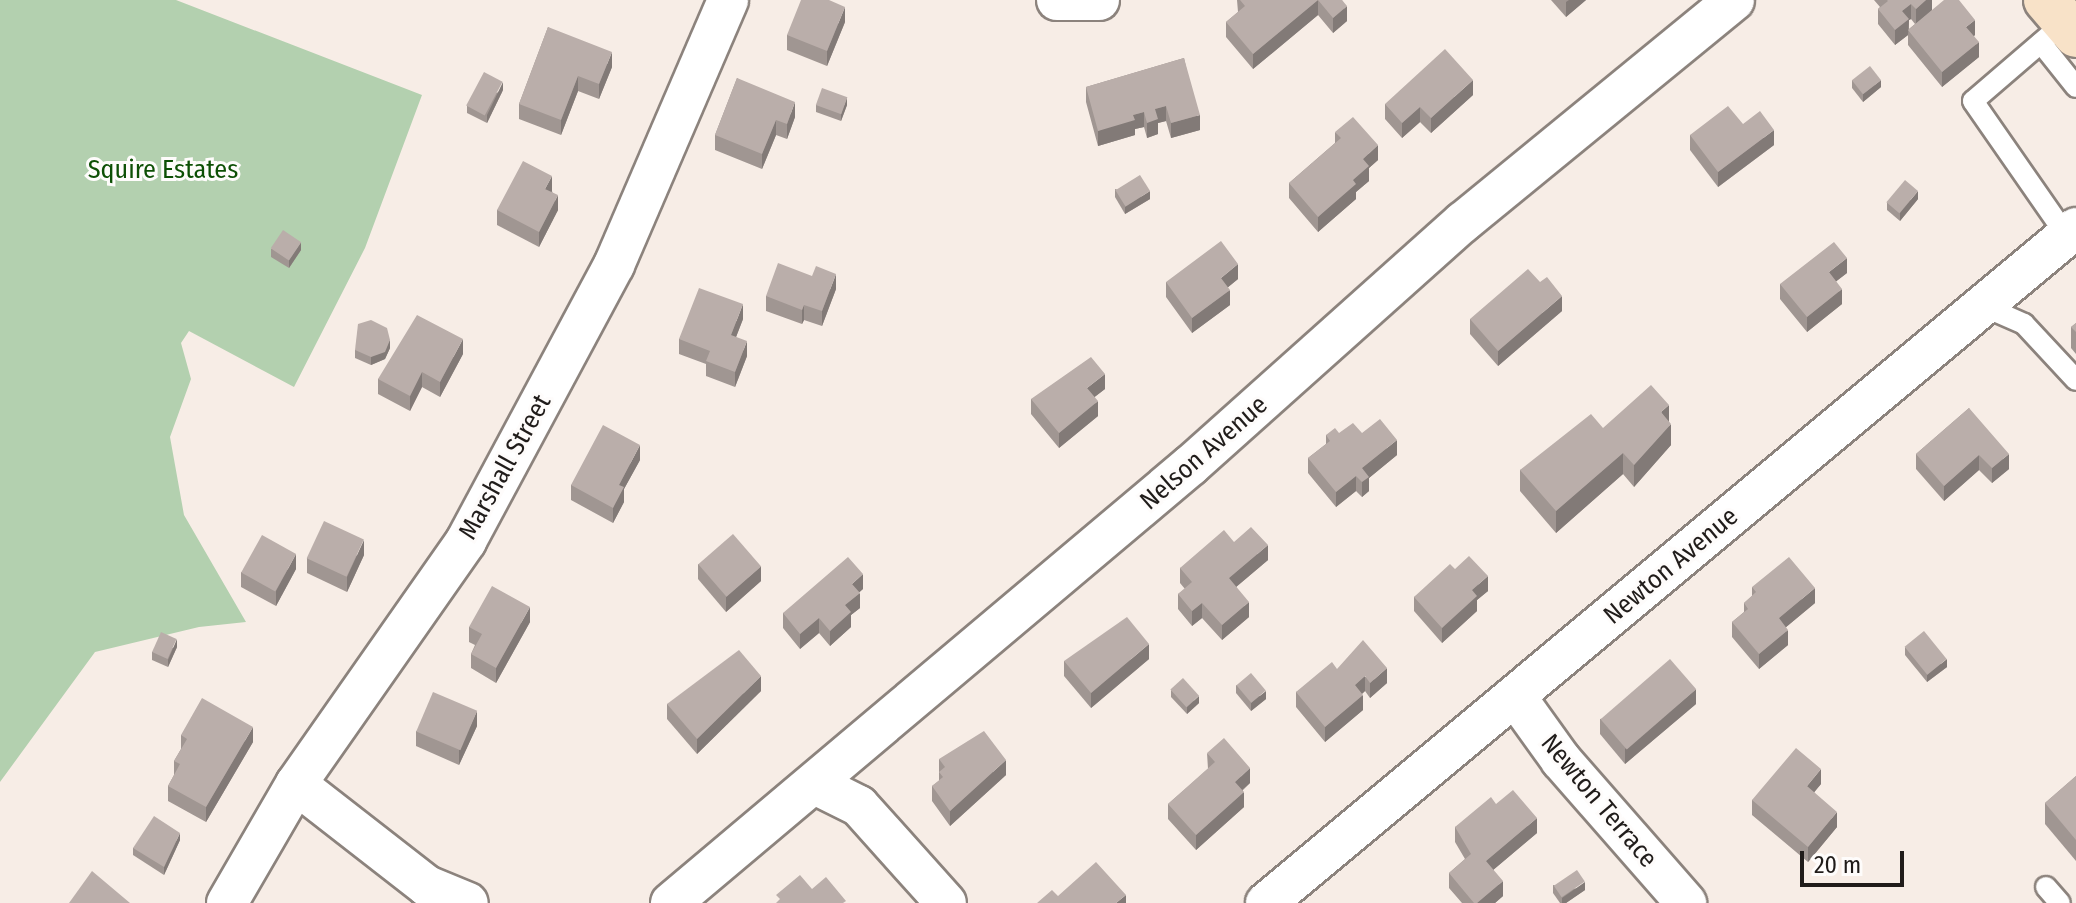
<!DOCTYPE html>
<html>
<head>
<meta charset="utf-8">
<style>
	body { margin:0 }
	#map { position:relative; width:2076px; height:903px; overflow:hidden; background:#f7ede6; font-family:"Fira Sans Condensed",sans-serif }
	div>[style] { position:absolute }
	.green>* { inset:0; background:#b3d0af }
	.roads { filter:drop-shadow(2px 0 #8c837d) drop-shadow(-2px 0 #8c837d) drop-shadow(0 2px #8c837d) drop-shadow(0 -2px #8c837d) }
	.lane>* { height:20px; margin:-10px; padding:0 10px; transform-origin:10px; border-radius:10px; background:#fff }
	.street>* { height:40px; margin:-20px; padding:0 20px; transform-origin:20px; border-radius:20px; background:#fff }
	.secondary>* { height:44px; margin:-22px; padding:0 22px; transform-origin:22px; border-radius:22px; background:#f8e2c8 }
	.wall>* { inset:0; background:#a09692 }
	.shaded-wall>* { inset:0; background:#827a77 }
	.building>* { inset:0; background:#baaeaa; transform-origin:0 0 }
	span { translate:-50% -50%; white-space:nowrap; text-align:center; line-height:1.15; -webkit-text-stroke:6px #fefcfb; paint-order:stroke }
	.park-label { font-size:26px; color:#0d5005 }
	.street-label { font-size:26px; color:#201c1a }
	.scale { position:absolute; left:1800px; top:851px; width:104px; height:36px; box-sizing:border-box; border:4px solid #201c1a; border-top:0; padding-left:10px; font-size:24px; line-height:28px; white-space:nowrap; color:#201c1a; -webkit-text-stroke:6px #fefcfb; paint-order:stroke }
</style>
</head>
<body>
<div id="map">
	<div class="green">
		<div style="clip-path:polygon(0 0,176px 0,422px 95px,365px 248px,294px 387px,189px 331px,181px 343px,191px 379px,170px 437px,184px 515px,246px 622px,199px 627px,95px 652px,0 782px)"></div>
	</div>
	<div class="roads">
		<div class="lane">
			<div style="left:2065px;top:22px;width:121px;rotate:139.3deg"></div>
			<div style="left:1973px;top:101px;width:165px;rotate:55.2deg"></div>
			<div style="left:2041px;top:43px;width:56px;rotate:51.5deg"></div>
			<div style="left:1981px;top:305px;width:47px;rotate:23.8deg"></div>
			<div style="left:2024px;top:324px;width:76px;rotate:47.1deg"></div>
			<div style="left:2046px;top:887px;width:21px;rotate:49deg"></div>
		</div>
		<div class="street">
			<div style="left:1057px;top:0;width:42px"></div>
			<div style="left:1515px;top:696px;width:79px;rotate:54.3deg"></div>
			<div style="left:1561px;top:760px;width:190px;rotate:48.8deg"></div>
			<div style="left:296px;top:784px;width:166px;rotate:37.9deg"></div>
			<div style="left:427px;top:886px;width:44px;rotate:22.5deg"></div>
			<div style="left:815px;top:784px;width:49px;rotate:26.6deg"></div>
			<div style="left:859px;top:806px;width:130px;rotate:48.1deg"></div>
			<div style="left:227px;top:903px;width:138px;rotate:-59.9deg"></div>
			<div style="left:296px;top:784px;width:297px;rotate:-55deg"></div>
			<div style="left:466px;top:541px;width:313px;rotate:-61.8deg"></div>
			<div style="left:614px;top:265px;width:288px;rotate:-66.7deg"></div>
			<div style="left:671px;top:903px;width:680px;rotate:-40.11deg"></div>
			<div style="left:1191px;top:465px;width:365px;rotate:-41.8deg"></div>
			<div style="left:1463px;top:222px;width:350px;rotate:-39.3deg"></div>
			<div style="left:1266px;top:903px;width:1054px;rotate:-39.81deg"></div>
		</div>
		<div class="secondary">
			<div style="left:2046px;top:0;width:46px;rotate:49.4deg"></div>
		</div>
	</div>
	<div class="wall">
		<div style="clip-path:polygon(1237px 0,1342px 0,1347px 21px,1333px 33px,1318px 15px,1253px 69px,1226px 37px,1226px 22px,1238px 12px)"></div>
		<div style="clip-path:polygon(1551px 0,1586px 0,1566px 17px)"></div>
		<div style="clip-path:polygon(evenodd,1874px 0,1932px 0,1932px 10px,1975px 35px,1974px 36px,1979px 57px,1942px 87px,1908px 45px,1908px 35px,1895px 45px,1878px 24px,1878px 9px,1880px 7px,1874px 0,1911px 19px,1915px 24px,1909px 29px,1909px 20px,1911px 19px)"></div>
		<div style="clip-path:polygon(845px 22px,827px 66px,787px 50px,787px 35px)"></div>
		<div style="clip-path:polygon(548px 27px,612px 67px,599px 99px,578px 91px,561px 135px,519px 119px,519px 104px)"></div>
		<div style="clip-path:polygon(1184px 58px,1200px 130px,1171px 138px,1166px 121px,1158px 123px,1158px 134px,1147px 138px,1144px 127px,1135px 129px,1135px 135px,1098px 146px,1086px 102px,1086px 87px)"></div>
		<div style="clip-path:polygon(737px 78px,795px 117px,787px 139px,776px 135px,762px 169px,715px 150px,715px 135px)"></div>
		<div style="clip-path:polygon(1852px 80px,1881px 87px,1863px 102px,1852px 88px)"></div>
		<div style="clip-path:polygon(503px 90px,487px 123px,467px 113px,467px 106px)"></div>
		<div style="clip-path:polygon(1473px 95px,1431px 133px,1420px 122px,1402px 138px,1385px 119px,1385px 104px)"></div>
		<div style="clip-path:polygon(816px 105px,847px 105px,841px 121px,816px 112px)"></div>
		<div style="clip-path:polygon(1743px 124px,1774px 145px,1718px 187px,1690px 150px,1690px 135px)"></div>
		<div style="clip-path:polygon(1335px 132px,1378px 160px,1369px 168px,1369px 181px,1356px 192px,1356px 199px,1318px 232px,1289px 198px,1289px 183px,1335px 143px)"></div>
		<div style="clip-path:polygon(1115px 189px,1150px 199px,1125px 214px,1115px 197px)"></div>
		<div style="clip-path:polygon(552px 191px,558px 210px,539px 247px,497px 225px,497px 210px)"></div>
		<div style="clip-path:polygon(1918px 199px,1900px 221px,1887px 210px,1887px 203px)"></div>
		<div style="clip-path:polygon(271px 249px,301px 250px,289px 268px,271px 257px)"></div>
		<div style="clip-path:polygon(1847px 273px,1836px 281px,1842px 304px,1807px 332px,1780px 299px,1780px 284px)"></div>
		<div style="clip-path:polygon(1238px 279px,1228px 287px,1230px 305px,1192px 333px,1166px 297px,1166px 282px)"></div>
		<div style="clip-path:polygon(836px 289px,822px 326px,804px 320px,802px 324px,766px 311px,766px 296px)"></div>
		<div style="clip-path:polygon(1562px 311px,1498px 366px,1470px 334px,1470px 319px)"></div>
		<div style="clip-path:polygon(743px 319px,736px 337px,747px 356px,735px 387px,706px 376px,706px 364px,679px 354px,679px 339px)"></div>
		<div style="clip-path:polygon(2076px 323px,2076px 354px,2071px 348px,2071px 327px)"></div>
		<div style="clip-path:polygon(390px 348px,385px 359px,371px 365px,355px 358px,355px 350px)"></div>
		<div style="clip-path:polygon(463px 354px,440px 397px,422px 387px,410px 411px,378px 394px,378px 379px)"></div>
		<div style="clip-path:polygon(1105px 389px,1094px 397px,1098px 416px,1059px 448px,1031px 414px,1031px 399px)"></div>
		<div style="clip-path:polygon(1969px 408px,2009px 469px,1992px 483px,1979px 470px,1944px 501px,1916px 469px,1916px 454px)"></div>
		<div style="clip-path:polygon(1669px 421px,1671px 445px,1634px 487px,1623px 474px,1556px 533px,1520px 491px,1520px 470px,1603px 428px)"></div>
		<div style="clip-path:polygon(1339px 433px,1362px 433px,1397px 455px,1369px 478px,1369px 491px,1362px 497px,1356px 491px,1336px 507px,1308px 473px,1308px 458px,1326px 444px,1326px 435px)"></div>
		<div style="clip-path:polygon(640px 460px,624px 489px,624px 502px,613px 523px,571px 500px,571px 485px)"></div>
		<div style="clip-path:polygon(1234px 542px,1268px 560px,1236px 587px,1249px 617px,1222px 640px,1202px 618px,1192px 626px,1178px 609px,1178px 594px,1185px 589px,1180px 583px,1180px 568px)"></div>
		<div style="clip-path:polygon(364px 555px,347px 592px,307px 573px,307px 558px)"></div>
		<div style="clip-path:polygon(698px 564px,761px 581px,726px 612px,698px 579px)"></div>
		<div style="clip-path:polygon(296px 569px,276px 606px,241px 587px,241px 572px)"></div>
		<div style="clip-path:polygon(1455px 569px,1488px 591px,1477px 600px,1477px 611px,1442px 643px,1414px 611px,1414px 597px)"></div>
		<div style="clip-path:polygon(1752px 587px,1815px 603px,1786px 627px,1788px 645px,1759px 669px,1732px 637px,1732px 622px,1744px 612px,1744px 603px,1752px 596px)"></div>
		<div style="clip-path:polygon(863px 589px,859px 592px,860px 608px,851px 615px,851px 627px,830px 646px,819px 633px,800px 649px,783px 628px,783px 613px)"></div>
		<div style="clip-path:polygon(530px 622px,496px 683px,471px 668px,471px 654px,475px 645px,469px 642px,469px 627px)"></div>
		<div style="clip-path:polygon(177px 647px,168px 667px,152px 660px,152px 652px)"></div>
		<div style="clip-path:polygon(1905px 647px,1947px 667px,1927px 682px,1905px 655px)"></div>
		<div style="clip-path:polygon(1149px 659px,1091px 708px,1064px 676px,1064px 661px)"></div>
		<div style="clip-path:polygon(1337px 669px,1387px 683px,1370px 698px,1365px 691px,1362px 694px,1363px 710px,1325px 742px,1296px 707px,1296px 692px)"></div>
		<div style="clip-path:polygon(1236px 685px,1266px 699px,1251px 711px,1236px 693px)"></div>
		<div style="clip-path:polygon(1171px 690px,1199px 703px,1187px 714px,1171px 697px)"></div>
		<div style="clip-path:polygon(761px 691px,697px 754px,667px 719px,667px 704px)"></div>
		<div style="clip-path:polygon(1696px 704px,1625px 764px,1600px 734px,1600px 719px)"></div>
		<div style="clip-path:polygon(477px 726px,459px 765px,416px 746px,416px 731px)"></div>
		<div style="clip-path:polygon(181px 735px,253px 742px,206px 822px,168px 801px,168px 786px,174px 775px,174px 761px,181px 749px)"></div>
		<div style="clip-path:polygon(1207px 753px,1250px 783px,1243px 790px,1244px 807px,1196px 850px,1168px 819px,1168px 804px,1208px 769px)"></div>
		<div style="clip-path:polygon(939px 759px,1006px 775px,950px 826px,932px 801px,932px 786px,939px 781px)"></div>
		<div style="clip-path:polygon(2076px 776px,2076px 861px,2045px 824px,2045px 803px)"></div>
		<div style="clip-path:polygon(1821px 784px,1814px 792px,1837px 827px,1808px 862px,1752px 815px,1752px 800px)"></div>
		<div style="clip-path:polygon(1496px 804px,1537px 833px,1493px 870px,1503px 896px,1495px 903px,1462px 903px,1449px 888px,1449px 873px,1465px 859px,1455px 842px,1455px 827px)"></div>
		<div style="clip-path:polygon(180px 840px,164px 875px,133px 855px,133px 848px)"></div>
		<div style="clip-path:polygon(1553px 885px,1585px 890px,1566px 903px,1560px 903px,1553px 893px)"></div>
	</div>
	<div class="shaded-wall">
		<div style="clip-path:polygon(1318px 0,1318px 15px,1253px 69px,1253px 54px)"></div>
		<div style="clip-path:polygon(1569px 0,1586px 0,1566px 17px,1566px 2px)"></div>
		<div style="clip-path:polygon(1926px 0,1932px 0,1932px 10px,1916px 24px,1916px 9px)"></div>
		<div style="clip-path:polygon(1911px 4px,1911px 19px,1909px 20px,1908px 35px,1895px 45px,1895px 30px,1902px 11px)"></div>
		<div style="clip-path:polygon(1347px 6px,1347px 21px,1333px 33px,1333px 18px)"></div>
		<div style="clip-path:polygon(845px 7px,845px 22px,827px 66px,827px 51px)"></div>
		<div style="clip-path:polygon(1975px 20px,1975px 35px,1966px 42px,1966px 27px)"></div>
		<div style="clip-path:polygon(1979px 42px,1979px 57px,1942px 87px,1942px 72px)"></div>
		<div style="clip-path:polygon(612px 52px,612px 67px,599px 99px,599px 84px)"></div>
		<div style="clip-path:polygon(578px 76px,578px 91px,561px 135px,561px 120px)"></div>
		<div style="clip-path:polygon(1473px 80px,1473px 95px,1431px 133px,1431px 118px)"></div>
		<div style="clip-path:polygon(1881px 80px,1881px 87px,1863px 102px,1863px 94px)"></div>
		<div style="clip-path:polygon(503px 82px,503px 90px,487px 123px,487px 115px)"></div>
		<div style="clip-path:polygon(847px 97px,847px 105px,841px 121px,841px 114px)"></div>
		<div style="clip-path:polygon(795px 102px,795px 117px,787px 139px,787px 124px)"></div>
		<div style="clip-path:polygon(1166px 106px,1166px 121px,1158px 123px,1158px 134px,1147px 138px,1147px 123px,1155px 109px)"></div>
		<div style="clip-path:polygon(1420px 107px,1420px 122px,1402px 138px,1402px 123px)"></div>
		<div style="clip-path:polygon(1144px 112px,1144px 127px,1135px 129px,1135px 135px,1098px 146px,1098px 131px,1133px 115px)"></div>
		<div style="clip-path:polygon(1200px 115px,1200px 130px,1171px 138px,1171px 123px)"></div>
		<div style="clip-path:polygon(776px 120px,776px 135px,762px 169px,762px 154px)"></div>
		<div style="clip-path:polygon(1774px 130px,1774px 145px,1718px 187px,1718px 172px)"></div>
		<div style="clip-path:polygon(1378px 145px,1378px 160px,1369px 168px,1369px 181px,1356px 192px,1356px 199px,1318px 232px,1318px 217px,1353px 180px,1363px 159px)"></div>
		<div style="clip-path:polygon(552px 176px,552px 191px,545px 204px,545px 189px)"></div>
		<div style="clip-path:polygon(1150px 191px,1150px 199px,1125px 214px,1125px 207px)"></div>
		<div style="clip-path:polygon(1918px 191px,1918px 199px,1900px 221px,1900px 213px)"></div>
		<div style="clip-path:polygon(558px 195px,558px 210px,539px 247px,539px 232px)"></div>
		<div style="clip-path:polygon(301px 242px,301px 250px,289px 268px,289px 260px)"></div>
		<div style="clip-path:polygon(1847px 258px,1847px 273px,1829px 287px,1829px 272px)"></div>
		<div style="clip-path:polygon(1238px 264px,1238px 279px,1221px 293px,1221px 278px)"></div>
		<div style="clip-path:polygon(836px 274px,836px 289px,822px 326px,822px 311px)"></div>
		<div style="clip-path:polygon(1842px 289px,1842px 304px,1807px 332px,1807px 317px)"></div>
		<div style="clip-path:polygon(1230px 290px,1230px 305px,1192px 333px,1192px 318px)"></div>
		<div style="clip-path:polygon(1562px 296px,1562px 311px,1498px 366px,1498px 351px)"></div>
		<div style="clip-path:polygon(743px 304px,743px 319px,731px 350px,731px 335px)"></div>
		<div style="clip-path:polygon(804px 305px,804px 320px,802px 324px,802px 310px)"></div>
		<div style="clip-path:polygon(463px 339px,463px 354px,440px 397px,440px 382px)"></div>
		<div style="clip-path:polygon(390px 340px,390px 348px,385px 359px,371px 365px,371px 357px)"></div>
		<div style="clip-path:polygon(747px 341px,747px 356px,735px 387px,735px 372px)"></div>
		<div style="clip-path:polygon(422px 372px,422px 387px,410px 411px,410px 396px)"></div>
		<div style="clip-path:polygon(1105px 374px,1105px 389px,1087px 403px,1087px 388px)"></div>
		<div style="clip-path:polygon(1098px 401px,1098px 416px,1059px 448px,1059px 433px)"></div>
		<div style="clip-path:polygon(1669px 405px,1669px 426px,1661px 412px)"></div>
		<div style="clip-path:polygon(1671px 424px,1671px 445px,1634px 487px,1634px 465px)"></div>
		<div style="clip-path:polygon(1397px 440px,1397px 455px,1369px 478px,1369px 491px,1362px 497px,1362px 468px)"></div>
		<div style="clip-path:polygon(640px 445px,640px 460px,624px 489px,624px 502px,613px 523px,613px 508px,619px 485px)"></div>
		<div style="clip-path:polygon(1623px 453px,1623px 474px,1556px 533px,1556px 511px)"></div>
		<div style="clip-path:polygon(2009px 454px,2009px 469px,1992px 483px,1992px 468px)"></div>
		<div style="clip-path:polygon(1979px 455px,1979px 470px,1944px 501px,1944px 486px)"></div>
		<div style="clip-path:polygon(1356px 476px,1356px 491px,1336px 507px,1336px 492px)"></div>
		<div style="clip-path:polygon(364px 540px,364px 555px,347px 592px,347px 577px)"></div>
		<div style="clip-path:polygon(1268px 545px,1268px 560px,1229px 593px,1229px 578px)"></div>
		<div style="clip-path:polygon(296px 554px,296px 569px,276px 606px,276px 591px)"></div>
		<div style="clip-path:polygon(761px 566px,761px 581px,726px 612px,726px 597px)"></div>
		<div style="clip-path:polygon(863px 574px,863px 589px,852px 599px,852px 584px)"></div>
		<div style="clip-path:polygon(1488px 576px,1488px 591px,1477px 600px,1477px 611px,1442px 643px,1442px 628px,1472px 590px)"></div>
		<div style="clip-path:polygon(1815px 588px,1815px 603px,1779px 633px,1779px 618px)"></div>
		<div style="clip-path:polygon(860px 593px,860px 608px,851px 615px,851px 627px,830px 646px,830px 631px,845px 605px)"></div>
		<div style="clip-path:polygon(1249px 602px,1249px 617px,1222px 640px,1222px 625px)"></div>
		<div style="clip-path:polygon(1202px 603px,1202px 618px,1192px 626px,1192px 611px)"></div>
		<div style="clip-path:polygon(530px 607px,530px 622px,496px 683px,496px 668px)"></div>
		<div style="clip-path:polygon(819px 618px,819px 633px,800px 649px,800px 634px)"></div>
		<div style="clip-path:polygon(1788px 630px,1788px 645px,1759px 669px,1759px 654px)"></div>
		<div style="clip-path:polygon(177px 639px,177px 647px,168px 667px,168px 660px)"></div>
		<div style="clip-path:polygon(1149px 644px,1149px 659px,1091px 708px,1091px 693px)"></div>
		<div style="clip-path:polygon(1947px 659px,1947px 667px,1927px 682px,1927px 675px)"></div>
		<div style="clip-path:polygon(1387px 668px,1387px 683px,1370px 698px,1370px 683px)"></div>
		<div style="clip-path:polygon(761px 676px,761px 691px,697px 754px,697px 739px)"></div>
		<div style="clip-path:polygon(1365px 676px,1365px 691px,1355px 700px,1355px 685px)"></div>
		<div style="clip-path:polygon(1696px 689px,1696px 704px,1625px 764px,1625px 749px)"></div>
		<div style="clip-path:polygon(1266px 691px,1266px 699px,1251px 711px,1251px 703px)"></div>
		<div style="clip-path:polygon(1363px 695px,1363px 710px,1325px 742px,1325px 727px)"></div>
		<div style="clip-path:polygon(1199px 696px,1199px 703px,1187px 714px,1187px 707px)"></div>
		<div style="clip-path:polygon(477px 711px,477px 726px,459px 765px,459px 750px)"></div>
		<div style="clip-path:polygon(253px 727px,253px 742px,206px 822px,206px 807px)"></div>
		<div style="clip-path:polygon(1006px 760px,1006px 775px,950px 826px,950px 811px)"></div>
		<div style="clip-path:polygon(1250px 768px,1250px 783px,1235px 796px,1235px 782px)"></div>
		<div style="clip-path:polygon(1821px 769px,1821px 784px,1807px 801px,1807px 786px)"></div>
		<div style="clip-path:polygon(1244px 792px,1244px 807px,1196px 850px,1196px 835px)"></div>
		<div style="clip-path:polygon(1837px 812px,1837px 827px,1808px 862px,1808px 847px)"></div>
		<div style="clip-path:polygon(1537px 818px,1537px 833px,1486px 876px,1486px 861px)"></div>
		<div style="clip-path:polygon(180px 833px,180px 840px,164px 875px,164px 867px)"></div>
		<div style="clip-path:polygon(1503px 881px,1503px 896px,1495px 903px,1477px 903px)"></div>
		<div style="clip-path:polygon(1585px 882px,1585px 890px,1566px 903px,1562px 903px,1562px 898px)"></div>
		<div style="clip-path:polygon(1126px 895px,1126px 903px,1116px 903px)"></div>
	</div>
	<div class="building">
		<div style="clip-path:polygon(801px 0,829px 0,845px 7px,827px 51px,787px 35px)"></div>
		<div style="clip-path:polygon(1240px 0,1342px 0,1347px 6px,1333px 18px,1318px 0,1253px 54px,1226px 22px,1245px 6px)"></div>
		<div style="clip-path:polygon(1887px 0,1926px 0,1916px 9px,1911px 4px,1902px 11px,1909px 19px,1895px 30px,1878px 9px,1888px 1px)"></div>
		<div style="clip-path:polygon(1944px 0,1959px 0,1975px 20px,1966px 27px,1979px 42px,1942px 72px,1908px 30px)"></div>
		<div style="clip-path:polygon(548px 27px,612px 52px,599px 84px,578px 76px,561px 120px,519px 104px)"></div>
		<div style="clip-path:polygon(1445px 49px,1473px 80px,1431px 118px,1420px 107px,1402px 123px,1385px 104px)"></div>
		<div style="clip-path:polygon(1184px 58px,1200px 115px,1171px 123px,1166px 106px,1155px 109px,1158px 119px,1147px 123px,1144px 112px,1133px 115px,1135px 120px,1098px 131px,1086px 87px)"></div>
		<div style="left:1870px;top:66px;width:18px;height:23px;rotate:52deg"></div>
		<div style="left:484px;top:72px;width:21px;height:38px;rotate:28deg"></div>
		<div style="clip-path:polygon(737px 78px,795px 102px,787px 124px,776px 120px,762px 154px,715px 135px)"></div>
		<div style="left:822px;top:88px;width:27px;height:18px;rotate:20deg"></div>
		<div style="clip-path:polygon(1728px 106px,1743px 124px,1760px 111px,1774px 130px,1718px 172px,1690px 135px)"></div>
		<div style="clip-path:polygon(1353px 117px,1378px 145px,1363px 159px,1369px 166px,1353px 180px,1356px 184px,1318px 217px,1289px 183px,1341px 138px,1335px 132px)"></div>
		<div style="clip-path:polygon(523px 161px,552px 176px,545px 189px,558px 195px,539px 232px,497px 210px)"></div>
		<div style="left:1140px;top:175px;width:19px;height:29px;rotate:58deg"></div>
		<div style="left:1905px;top:180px;width:17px;height:29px;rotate:40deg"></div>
		<div style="left:283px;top:230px;width:22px;height:22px;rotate:34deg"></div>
		<div style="clip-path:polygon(1221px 241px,1238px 264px,1221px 278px,1230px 290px,1192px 318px,1166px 282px)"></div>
		<div style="clip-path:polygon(1834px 242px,1847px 258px,1829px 272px,1842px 289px,1807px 317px,1780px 284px)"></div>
		<div style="clip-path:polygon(778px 263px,812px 276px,816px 266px,836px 274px,822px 311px,804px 305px,802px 310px,766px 296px)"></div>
		<div style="clip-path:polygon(1528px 269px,1540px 282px,1547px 277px,1562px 296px,1498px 351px,1470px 319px)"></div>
		<div style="clip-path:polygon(699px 288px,743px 304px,731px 335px,747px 341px,735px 372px,706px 361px,710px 351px,679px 339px)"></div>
		<div style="clip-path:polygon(417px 315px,463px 339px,440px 382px,422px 372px,410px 396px,378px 379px)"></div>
		<div style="clip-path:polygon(371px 320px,387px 328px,390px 340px,385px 352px,371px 357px,355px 350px,358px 324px)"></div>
		<div style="clip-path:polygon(2076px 323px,2076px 332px,2071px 327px)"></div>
		<div style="clip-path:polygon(1091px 357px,1105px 374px,1087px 388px,1098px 401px,1059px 433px,1031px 399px)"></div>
		<div style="clip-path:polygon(1651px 385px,1669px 405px,1661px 412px,1671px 424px,1634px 465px,1623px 453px,1556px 511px,1520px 470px,1591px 414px,1603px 428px)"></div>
		<div style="clip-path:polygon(1969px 408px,2009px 454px,1992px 468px,1979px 455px,1944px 486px,1916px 454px)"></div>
		<div style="clip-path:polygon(1380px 419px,1397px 440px,1362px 468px,1369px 477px,1362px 482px,1356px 476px,1336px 492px,1308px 458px,1330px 441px,1326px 435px,1335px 428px,1339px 433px,1353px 423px,1362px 433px)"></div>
		<div style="clip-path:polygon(603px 425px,640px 445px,619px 485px,624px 487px,613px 508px,571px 485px)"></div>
		<div style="left:324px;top:521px;width:44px;height:41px;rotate:25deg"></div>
		<div style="clip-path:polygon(1251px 527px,1268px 545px,1229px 578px,1249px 602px,1222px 625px,1202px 603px,1192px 611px,1178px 594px,1192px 582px,1180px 568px,1224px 530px,1234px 542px)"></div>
		<div style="left:733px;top:534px;width:43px;height:46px;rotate:49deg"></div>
		<div style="left:262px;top:535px;width:39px;height:43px;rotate:29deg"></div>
		<div style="clip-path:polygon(1469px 556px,1488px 576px,1472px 590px,1477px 596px,1442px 628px,1414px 597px,1450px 564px,1455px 569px)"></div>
		<div style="clip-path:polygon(848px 557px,863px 574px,852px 584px,860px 593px,845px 605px,851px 612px,830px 631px,819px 618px,800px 634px,783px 613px)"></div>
		<div style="clip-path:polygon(1789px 557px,1815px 588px,1779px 618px,1788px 630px,1759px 654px,1732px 622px,1748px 609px,1744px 603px,1756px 592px,1752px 587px)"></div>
		<div style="clip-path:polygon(492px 586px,530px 607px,496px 668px,471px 654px,482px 634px,469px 627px)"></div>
		<div style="clip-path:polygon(1127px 617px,1149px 644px,1091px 693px,1064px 661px)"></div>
		<div style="left:1924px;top:631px;width:36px;height:25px;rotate:51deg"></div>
		<div style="left:161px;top:632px;width:17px;height:22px;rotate:24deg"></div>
		<div style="clip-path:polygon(1363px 640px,1387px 668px,1370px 683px,1365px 676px,1355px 685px,1363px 695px,1325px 727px,1296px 692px,1332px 662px,1337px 669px)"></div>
		<div style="clip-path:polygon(739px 650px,761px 676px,697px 739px,667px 704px)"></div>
		<div style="left:1670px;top:659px;width:40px;height:92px;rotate:49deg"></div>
		<div style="left:1251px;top:673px;width:23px;height:19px;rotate:50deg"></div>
		<div style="left:1183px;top:678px;width:24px;height:17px;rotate:48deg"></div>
		<div style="left:433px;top:692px;width:48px;height:43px;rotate:23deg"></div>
		<div style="clip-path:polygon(202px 698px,253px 727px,206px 807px,168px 786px,180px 764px,174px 761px,187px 739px,181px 735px)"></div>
		<div style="clip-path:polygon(984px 731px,1006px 760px,950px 811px,932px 786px,943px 777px,939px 772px,945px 767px,939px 759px)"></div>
		<div style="clip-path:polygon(1224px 738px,1250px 768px,1235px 782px,1244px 792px,1196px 835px,1168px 804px,1215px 762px,1207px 753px)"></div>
		<div style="clip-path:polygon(1796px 748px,1821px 769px,1807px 786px,1837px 812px,1808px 847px,1752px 800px)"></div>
		<div style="clip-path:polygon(2076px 776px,2076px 840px,2045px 803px)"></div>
		<div style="clip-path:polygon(1513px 790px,1537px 818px,1486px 861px,1503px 881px,1477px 903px,1474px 903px,1449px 873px,1471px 854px,1455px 827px,1491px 797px,1496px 804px)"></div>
		<div style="clip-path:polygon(154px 816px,180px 833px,164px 867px,133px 848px)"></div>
		<div style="clip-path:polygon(1096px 862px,1126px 895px,1116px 903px,1037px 903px,1052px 890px,1058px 896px)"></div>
		<div style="left:1577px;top:870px;width:14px;height:28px;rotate:56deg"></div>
		<div style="clip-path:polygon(92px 871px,130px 903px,69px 903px)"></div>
		<div style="clip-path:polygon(800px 875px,812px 889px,826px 877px,846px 901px,843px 903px,776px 903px,780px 899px,776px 895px)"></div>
	</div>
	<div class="park-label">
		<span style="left:163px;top:170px">Squire Estates</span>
	</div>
	<div class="street-label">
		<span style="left:1204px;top:453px;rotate:-41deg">Nelson Avenue</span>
		<span style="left:505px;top:467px;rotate:-61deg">Marshall Street</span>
		<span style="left:1671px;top:566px;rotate:-40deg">Newton Avenue</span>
		<span style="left:1599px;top:801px;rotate:50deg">Newton Terrace</span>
	</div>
	<div class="scale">20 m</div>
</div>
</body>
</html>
